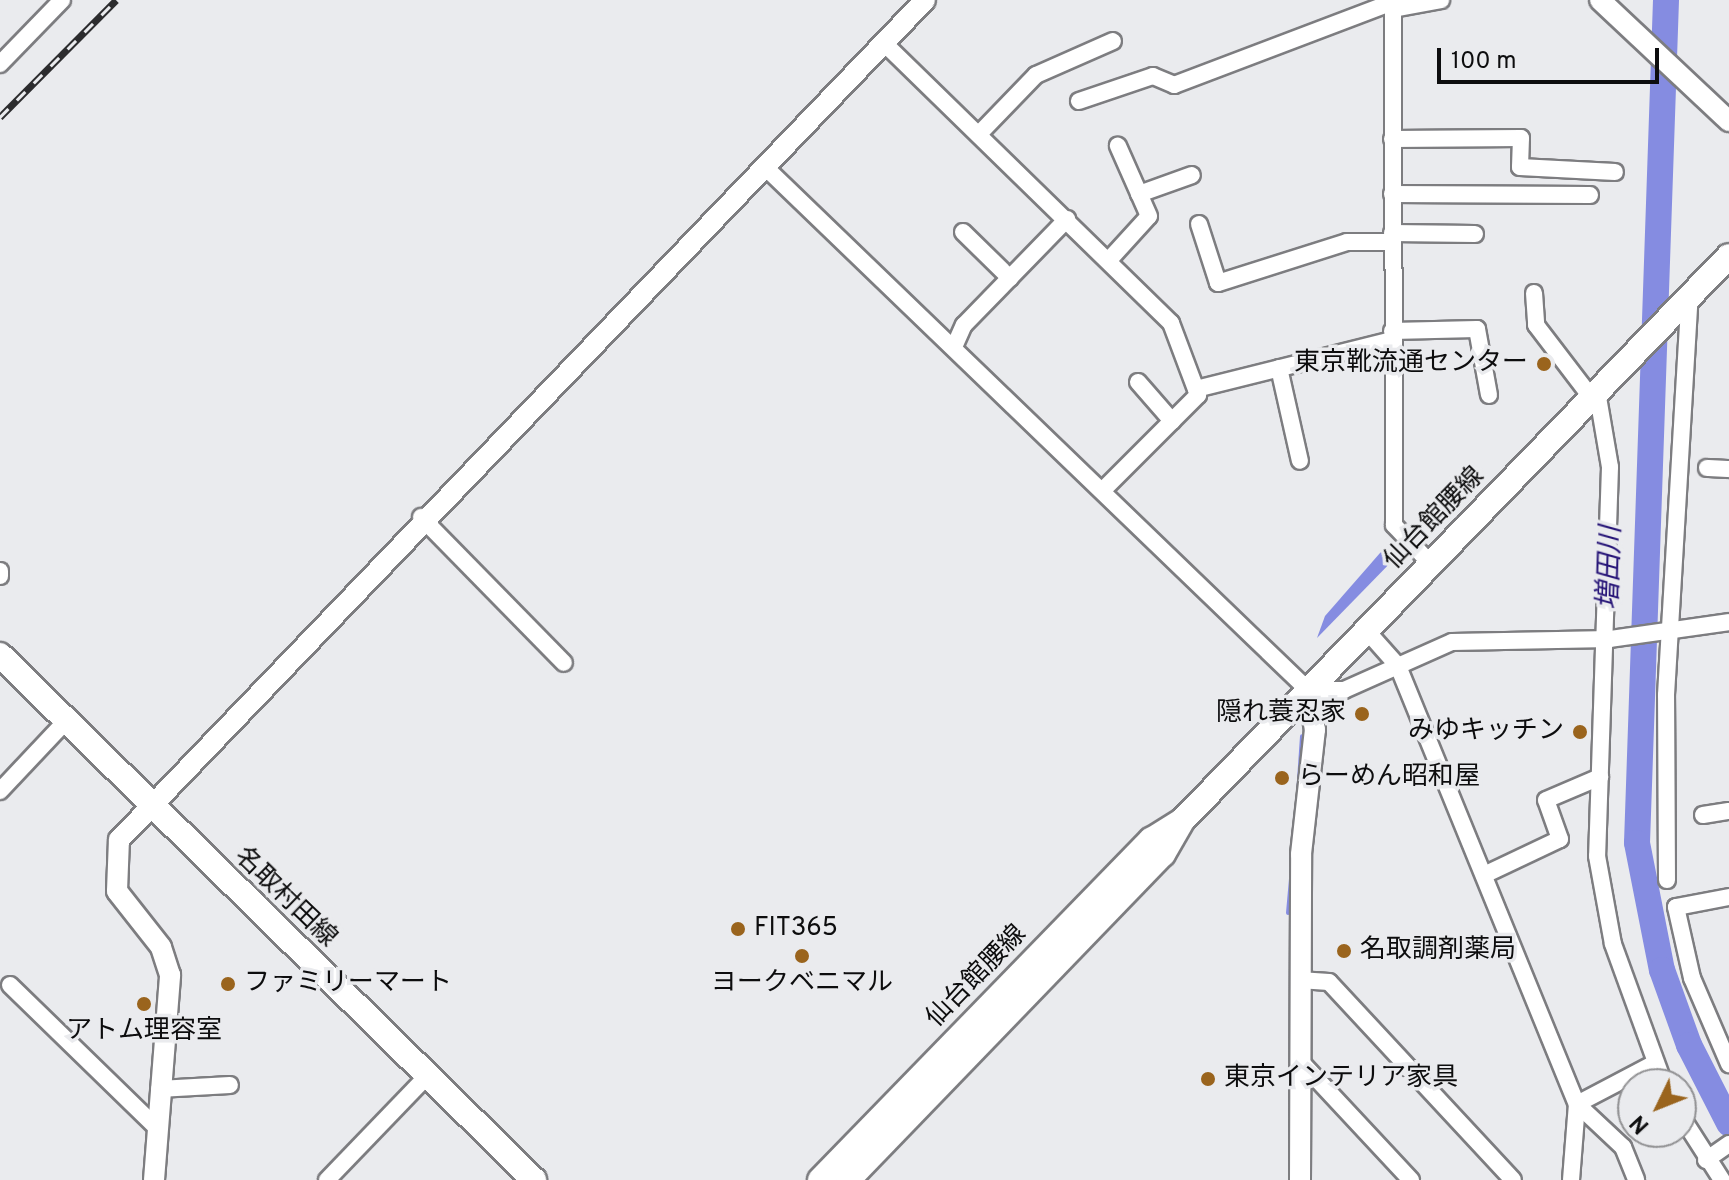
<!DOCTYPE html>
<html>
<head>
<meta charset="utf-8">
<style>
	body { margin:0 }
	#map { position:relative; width:1729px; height:1180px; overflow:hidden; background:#eaebee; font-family:Overpass,"Noto Sans JP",sans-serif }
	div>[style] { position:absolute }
	.water>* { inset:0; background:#858ce1 }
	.stream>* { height:4px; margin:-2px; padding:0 2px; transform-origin:2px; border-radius:2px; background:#858ce1 }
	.river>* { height:26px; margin:-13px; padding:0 13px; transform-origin:13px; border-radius:13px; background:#858ce1 }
	.roads { filter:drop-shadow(2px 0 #7d7d80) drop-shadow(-2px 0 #7d7d80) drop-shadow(0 2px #7d7d80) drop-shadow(0 -2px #7d7d80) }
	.minor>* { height:16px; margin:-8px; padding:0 8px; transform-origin:8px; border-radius:8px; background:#fff }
	.tertiary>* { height:20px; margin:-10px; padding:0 10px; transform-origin:10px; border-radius:10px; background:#fff }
	.secondary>* { height:24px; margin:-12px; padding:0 12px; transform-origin:12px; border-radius:12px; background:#fff }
	.rail>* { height:7px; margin-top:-3.5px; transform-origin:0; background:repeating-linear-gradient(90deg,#eaebee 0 12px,#2c2c2e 0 24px); box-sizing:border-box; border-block:2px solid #2c2c2e }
	.dots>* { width:22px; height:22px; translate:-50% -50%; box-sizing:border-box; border:4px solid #eaebee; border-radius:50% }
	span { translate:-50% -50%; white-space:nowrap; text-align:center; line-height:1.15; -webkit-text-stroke:7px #eaebee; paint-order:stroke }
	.poi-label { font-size:26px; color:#0d0d0e }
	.right { translate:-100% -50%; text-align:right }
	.left { translate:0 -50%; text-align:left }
	.street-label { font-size:26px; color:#0d0d0e }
	.water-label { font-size:28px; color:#241276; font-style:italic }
	.north { position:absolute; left:1617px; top:1068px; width:80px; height:80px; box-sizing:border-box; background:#eaebee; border:2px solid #929294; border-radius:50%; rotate:227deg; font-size:22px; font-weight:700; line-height:32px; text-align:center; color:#0d0d0e }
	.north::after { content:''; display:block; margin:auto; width:28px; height:36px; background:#9a641d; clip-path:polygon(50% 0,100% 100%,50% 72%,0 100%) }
	.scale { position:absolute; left:1437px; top:48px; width:222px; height:36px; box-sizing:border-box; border:4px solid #0d0d0e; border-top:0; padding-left:10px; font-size:24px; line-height:28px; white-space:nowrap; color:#0d0d0e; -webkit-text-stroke:6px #eaebee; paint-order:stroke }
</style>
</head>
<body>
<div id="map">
	<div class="water">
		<div style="clip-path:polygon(1387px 545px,1398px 555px,1317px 638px,1325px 616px)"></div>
	</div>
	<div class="stream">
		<div style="left:1298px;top:795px;width:59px;rotate:-86.1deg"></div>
		<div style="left:1288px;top:913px;width:38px;rotate:-85deg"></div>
	</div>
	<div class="river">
		<div style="left:1666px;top:0;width:843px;rotate:91.97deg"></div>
		<div style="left:1637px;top:843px;width:129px;rotate:78.9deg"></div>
		<div style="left:1662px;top:970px;width:80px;rotate:70.2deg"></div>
		<div style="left:1689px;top:1045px;width:88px;rotate:62.9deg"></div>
	</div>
	<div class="roads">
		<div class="minor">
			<div style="left:1393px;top:0;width:525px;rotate:89.89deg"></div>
			<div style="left:1394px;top:525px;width:54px;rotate:46.5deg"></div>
			<div style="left:1393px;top:9px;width:49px;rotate:-10.6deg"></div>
			<div style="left:884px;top:43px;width:401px;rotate:44.3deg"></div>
			<div style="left:1171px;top:323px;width:77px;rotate:69.4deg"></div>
			<div style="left:1198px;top:395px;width:134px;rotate:135deg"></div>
			<div style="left:0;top:64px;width:89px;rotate:-45.9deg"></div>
			<div style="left:1079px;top:101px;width:78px;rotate:-18.7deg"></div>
			<div style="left:1153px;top:76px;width:23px;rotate:23deg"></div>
			<div style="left:1174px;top:85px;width:234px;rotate:-20.8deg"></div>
			<div style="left:979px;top:134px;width:82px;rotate:-46deg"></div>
			<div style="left:1036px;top:75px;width:84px;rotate:-23.8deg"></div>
			<div style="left:1392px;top:139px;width:129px;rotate:-0.4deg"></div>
			<div style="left:1521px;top:138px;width:29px;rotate:92deg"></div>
			<div style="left:1520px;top:167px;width:95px;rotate:3deg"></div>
			<div style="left:765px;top:167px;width:754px;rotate:43.93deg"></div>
			<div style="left:1308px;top:690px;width:36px"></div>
			<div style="left:1344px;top:690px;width:118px;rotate:-24deg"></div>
			<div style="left:1452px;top:642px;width:158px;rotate:-1.1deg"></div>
			<div style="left:1610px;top:639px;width:120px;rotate:-8.1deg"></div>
			<div style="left:1139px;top:194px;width:56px;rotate:-19.7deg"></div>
			<div style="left:1392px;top:194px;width:198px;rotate:0.3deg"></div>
			<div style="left:1199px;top:224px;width:62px;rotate:72.1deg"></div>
			<div style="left:1218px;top:283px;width:135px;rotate:-17.6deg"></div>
			<div style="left:1347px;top:242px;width:45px"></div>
			<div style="left:963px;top:232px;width:66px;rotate:44.4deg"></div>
			<div style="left:1392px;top:233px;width:83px;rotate:0.7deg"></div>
			<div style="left:1109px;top:260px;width:59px;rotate:-47.7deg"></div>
			<div style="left:1149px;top:216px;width:77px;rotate:-113.9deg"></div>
			<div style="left:1534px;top:293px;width:32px;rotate:86deg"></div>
			<div style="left:1536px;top:325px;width:91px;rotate:52.6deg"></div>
			<div style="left:1392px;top:331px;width:85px;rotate:-1.3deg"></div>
			<div style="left:1477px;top:329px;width:67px;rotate:79.7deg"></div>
			<div style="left:954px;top:347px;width:24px;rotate:-66deg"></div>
			<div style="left:964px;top:325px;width:148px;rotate:-45.8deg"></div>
			<div style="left:1279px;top:368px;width:95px;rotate:77.3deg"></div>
			<div style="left:1138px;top:382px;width:52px;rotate:48.9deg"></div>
			<div style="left:1196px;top:389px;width:202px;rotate:-14deg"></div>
			<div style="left:1597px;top:391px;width:77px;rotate:80.3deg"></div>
			<div style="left:1610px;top:467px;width:389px;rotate:91.9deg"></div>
			<div style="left:1597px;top:856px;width:89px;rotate:79.7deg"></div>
			<div style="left:1613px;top:944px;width:149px;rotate:70deg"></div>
			<div style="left:1707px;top:468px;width:22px;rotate:3deg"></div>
			<div style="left:421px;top:517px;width:204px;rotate:45.6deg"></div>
			<div style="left:0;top:571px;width:5px;rotate:90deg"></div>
			<div style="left:1366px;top:630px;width:48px;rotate:48.4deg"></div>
			<div style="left:1398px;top:666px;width:473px;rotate:67.8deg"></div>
			<div style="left:1577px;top:1104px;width:88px;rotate:-27.7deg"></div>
			<div style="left:0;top:791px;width:95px;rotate:-46.7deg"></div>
			<div style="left:1703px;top:815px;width:26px;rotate:-9deg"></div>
			<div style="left:1484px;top:875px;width:84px;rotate:-25.3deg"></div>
			<div style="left:1560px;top:839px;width:41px;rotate:-109.7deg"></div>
			<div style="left:1546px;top:800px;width:59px;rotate:-23.1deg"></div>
			<div style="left:1667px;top:880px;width:185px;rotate:-90.3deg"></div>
			<div style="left:1666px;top:695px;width:400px;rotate:-86.6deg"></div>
			<div style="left:1729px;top:897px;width:54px;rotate:169.3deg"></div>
			<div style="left:1676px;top:907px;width:73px;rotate:77.3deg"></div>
			<div style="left:1692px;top:978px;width:94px;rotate:66.7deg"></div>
			<div style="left:1299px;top:980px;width:30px;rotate:4deg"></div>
			<div style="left:1329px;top:982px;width:270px;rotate:47.1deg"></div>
			<div style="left:10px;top:985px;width:204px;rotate:44.2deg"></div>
			<div style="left:1300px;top:1061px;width:163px;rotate:47deg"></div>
			<div style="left:159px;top:1089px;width:71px;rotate:-3.2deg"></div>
			<div style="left:1681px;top:1116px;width:76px;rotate:57.4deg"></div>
			<div style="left:1706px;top:1160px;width:28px;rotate:-35deg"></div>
			<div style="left:327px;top:1180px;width:144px;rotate:-46.1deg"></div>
			<div style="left:1571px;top:1180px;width:76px;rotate:-85.5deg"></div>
			<div style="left:1577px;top:1104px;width:63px;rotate:43.1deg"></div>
			<div style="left:1623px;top:1147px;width:35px;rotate:68deg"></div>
		</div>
		<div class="tertiary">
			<div style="left:1600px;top:0;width:177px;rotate:43.2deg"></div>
			<div style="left:154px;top:1180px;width:206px;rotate:-85.5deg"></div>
			<div style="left:170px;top:975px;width:29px;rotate:-108deg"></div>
			<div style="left:161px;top:947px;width:71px;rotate:-128.2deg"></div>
			<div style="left:117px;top:891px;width:51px;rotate:-87.8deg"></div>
			<div style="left:119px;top:840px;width:1164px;rotate:-46.18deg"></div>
			<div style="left:1300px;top:1180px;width:326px;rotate:-89.8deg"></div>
			<div style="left:1301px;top:854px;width:125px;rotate:-83.6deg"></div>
			<div style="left:1315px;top:730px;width:41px;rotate:-99.9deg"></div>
		</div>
		<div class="secondary">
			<div style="left:0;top:655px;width:749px;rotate:44.51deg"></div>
			<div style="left:820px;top:1180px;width:475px;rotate:-45.8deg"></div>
			<div style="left:1151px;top:840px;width:34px;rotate:-32deg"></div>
			<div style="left:848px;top:1180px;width:453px;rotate:-46deg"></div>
			<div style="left:1163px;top:854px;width:38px;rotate:-60deg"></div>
			<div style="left:1182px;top:821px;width:786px;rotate:-45.93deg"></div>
		</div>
	</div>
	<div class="rail">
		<div style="left:0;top:117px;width:165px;rotate:-45.2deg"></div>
	</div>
	<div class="dots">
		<div style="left:1544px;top:364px;background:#9a641d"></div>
		<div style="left:1362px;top:714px;background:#9a641d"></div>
		<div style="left:1580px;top:732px;background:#9a641d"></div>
		<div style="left:1282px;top:778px;background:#9a641d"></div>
		<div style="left:738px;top:929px;background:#9a641d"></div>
		<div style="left:1344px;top:951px;background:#9a641d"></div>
		<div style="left:802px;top:956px;background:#9a641d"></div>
		<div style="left:228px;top:984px;background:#9a641d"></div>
		<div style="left:144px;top:1004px;background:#9a641d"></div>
		<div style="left:1208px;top:1079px;background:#9a641d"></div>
	</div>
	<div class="poi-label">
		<span class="right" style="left:1528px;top:364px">東京靴流通センター</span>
		<span class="right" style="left:1346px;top:714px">隠れ蓑忍家</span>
		<span class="right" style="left:1564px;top:732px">みゆキッチン</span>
		<span class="left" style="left:1298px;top:778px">らーめん昭和屋</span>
		<span class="left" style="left:754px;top:929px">FIT365</span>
		<span class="left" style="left:1360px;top:951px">名取調剤薬局</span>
		<span class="left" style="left:244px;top:984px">ファミリーマート</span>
		<span style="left:802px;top:984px">ヨークベニマル</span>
		<span style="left:144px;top:1032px">アトム理容室</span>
		<span class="left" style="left:1224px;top:1079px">東京インテリア家具</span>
	</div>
	<div class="street-label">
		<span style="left:1435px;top:519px;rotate:-46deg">仙台館腰線</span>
		<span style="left:285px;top:898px;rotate:44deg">名取村田線</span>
		<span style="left:977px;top:977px;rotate:-46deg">仙台館腰線</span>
	</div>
	<div class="water-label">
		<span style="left:1611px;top:568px;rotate:-88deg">増田川</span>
	</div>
	<div class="north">N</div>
	<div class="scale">100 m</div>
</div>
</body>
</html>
